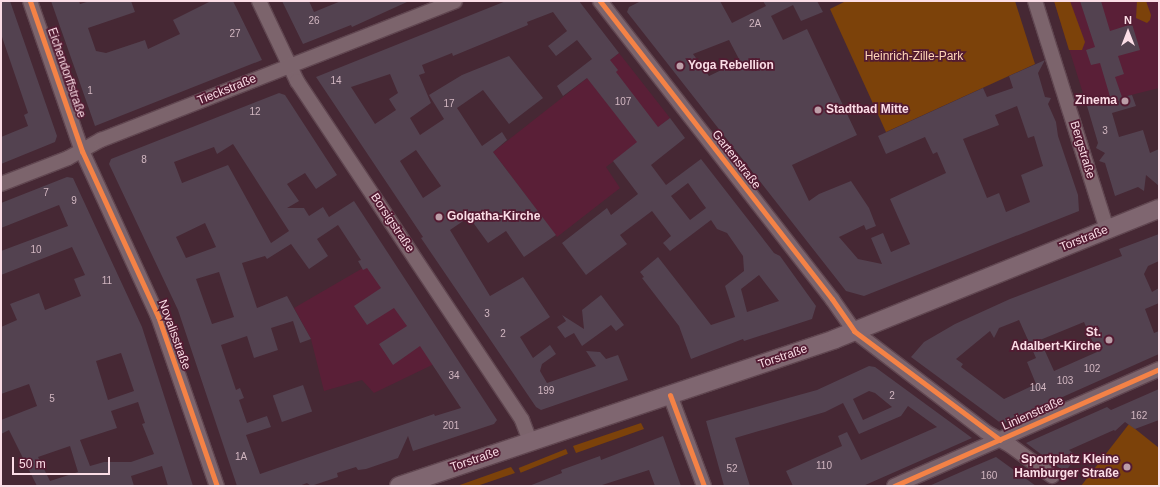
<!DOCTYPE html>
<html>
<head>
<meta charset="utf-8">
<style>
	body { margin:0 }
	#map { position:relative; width:1160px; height:487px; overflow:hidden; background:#462834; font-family:Arial,sans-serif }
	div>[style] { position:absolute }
	.built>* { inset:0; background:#5a1f37 }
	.green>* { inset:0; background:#7c420a; transform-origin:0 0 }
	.building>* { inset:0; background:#534250; transform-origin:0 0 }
	.roads { filter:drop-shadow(1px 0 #604650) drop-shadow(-1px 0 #604650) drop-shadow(0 1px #604650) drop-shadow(0 -1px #604650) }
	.minor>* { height:14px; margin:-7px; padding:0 7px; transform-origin:7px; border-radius:7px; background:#7c646c }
	.major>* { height:18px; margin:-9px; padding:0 9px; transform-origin:9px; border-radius:9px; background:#7f6670 }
	.cycleway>* { height:5px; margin:-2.5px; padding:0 2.5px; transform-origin:2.5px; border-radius:2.5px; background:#f48246 }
	.dots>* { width:11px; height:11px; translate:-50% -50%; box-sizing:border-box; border:2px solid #531b32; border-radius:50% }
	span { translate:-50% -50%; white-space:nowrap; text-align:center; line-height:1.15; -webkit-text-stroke:3.5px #531b32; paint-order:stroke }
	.number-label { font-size:10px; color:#d1b6c0 }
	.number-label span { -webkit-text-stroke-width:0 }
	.park-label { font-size:12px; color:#fed5b7 }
	.poi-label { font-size:12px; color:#fbdde6; font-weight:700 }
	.left { translate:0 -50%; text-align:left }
	.right { translate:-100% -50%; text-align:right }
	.street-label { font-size:12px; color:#fbdde6 }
	.frame { position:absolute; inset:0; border:2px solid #fbdde6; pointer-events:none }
	.north { position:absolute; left:1108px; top:12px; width:40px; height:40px; -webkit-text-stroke:3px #531b32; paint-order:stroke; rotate:0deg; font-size:11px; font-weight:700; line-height:16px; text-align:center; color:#fbdde6 }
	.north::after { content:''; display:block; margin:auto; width:14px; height:18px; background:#fbdde6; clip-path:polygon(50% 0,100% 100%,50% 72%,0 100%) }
	.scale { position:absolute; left:12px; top:457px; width:98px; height:18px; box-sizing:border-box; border:2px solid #fbdde6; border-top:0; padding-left:5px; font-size:12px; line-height:14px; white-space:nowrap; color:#fbdde6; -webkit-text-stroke:3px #531b32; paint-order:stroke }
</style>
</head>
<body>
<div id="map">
	<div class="built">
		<div style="clip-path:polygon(1054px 1px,1159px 1px,1159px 88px,1087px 106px)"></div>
		<div style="clip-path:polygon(619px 53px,670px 118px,606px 167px,620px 188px,557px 237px,493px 152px)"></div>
		<div style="clip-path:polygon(387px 254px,452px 352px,432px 365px,374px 393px,362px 380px,324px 391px,311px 339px,294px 308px)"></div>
	</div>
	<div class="green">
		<div style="clip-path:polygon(846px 1px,1015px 1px,1035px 64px,886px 132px,830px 9px)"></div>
		<div style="clip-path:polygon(1054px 1px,1070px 1px,1085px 42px,1082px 50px,1069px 50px)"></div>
		<div style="clip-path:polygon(1137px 1px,1146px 1px,1151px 15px,1150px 20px,1147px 23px,1136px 18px)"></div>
		<div style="clip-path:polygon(641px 423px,644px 429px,576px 453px,573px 446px)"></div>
		<div style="clip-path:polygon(1129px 424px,1159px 448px,1159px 486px,1081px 486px)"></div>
		<div style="left:566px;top:449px;width:5px;height:51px;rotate:68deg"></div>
		<div style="clip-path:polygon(511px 467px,515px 473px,477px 486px,457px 486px)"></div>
	</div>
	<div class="building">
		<div style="clip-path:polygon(1px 1px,10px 1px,57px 136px,55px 142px,1px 164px,1px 137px,28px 126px,24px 115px,28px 113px,1px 34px)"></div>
		<div style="clip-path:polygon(51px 1px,79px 1px,80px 4px,90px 1px,131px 1px,135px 12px,88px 28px,96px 51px,106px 53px,145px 40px,148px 49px,180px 34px,173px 20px,211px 1px,233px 1px,262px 60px,95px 126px)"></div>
		<div style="clip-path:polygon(282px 1px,309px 1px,314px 12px,341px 1px,407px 2px,352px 27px,351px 25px,303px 44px)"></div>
		<div style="clip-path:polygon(evenodd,506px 1px,579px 1px,619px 53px,610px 60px,618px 70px,616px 72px,658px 127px,670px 118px,685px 138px,651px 165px,666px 185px,701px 159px,774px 253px,780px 256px,816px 306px,812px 319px,744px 341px,743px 339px,691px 359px,679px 326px,642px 278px,644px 277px,640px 272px,658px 257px,711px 325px,735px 317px,725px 286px,744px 271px,743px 256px,727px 233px,717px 229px,711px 220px,670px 251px,663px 243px,671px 236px,652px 211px,620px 235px,627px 244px,586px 275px,562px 243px,607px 208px,611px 215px,638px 194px,613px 161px,637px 142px,587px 78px,563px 96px,557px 86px,592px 59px,577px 40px,556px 56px,548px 46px,567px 31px,553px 12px,527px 22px,528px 25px,453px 56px,452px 53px,422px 65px,425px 73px,419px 75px,431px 103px,410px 118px,420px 135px,444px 119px,429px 95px,462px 75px,509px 56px,543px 98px,509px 124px,483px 90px,457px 108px,482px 146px,502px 132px,507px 140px,493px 152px,556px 235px,524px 257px,506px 231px,488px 243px,469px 217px,450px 230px,490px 296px,523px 277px,550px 317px,520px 337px,533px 358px,550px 345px,556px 354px,542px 364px,540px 371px,547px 383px,596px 366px,586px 351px,600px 352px,606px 359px,618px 355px,628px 380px,541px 410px,536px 407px,421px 238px,423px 237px,316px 77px,506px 1px,390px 74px,398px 93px,389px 99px,396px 110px,375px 124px,351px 87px,390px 74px,506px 1px,416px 150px,441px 186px,423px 198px,400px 161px,416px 150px,506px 1px,688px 183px,706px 208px,690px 220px,671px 196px,688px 183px,506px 1px,759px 275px,779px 301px,747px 312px,741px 289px,759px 275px)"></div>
		<div style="clip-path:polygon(evenodd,641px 1px,720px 1px,732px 23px,766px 6px,763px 1px,817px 1px,823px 12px,801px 21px,793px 5px,771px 16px,783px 40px,807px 29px,857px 135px,792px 165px,809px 201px,819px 194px,851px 181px,869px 208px,876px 226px,866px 230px,864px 225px,839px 237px,858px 259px,882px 264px,871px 238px,883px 233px,891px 252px,910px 244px,890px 199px,946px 173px,937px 152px,933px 154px,925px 137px,886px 154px,878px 136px,983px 88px,987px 97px,1013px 88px,1009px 76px,1045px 60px,1038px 73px,1045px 97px,1051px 98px,1048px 104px,1056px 122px,1058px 136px,1078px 195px,1079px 211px,864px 296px,846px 291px,627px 12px,629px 7px,641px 1px,729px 40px,740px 61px,709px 76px,693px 54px,729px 40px,641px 1px,1017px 106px,1028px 138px,1034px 136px,1043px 166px,1021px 175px,1030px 202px,1006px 212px,999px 193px,987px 198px,963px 139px,999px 125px,995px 115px,1017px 106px)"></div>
		<div style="clip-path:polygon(1080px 1px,1101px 1px,1110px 31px,1132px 24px,1140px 50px,1118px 56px,1124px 74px,1115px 77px,1122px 97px,1132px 95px,1136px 106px,1112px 113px,1119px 137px,1143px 130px,1150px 153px,1159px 149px,1159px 186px,1146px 175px,1144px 191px,1138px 187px,1115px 196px,1105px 163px,1099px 161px,1105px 153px,1096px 148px,1098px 143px,1087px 106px,1111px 100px,1100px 63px,1091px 65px,1086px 50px,1095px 47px)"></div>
		<div style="clip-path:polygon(evenodd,279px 93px,285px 95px,337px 175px,316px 189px,305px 173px,287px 184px,299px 201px,287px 208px,304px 208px,309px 216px,323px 207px,329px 217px,354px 201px,497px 420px,494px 424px,413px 451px,408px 436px,398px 458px,366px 469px,358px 470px,356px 467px,337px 473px,338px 477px,311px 486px,307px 483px,299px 486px,237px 486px,178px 310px,109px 164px,111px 159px,279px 93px,233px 144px,289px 231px,271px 243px,228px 165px,182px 183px,174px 162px,214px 147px,217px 154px,233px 144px,279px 93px,205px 223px,216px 247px,186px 258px,176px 237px,205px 223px,279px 93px,338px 225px,361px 260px,358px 261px,363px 270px,367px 268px,381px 288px,354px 306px,367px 325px,394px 308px,407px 326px,379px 344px,393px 365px,420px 346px,461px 408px,435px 416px,434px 414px,260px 474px,246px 435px,271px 427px,267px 416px,247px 423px,239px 400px,244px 398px,240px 388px,236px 390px,221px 345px,247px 336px,254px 358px,278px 350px,271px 328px,293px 321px,300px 343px,311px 339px,287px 296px,257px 308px,242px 263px,265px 256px,267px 259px,291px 244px,309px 269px,328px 256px,317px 239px,338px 225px,279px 93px,219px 272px,234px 317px,212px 324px,196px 279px,219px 272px)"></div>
		<div style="clip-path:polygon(evenodd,67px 177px,73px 178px,142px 327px,193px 486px,168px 486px,162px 466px,131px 476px,134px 486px,37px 486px,9px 430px,1px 434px,1px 420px,37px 406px,29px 384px,1px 394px,1px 327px,17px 320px,10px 304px,39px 293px,45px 310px,81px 296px,74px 279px,85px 275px,72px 247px,1px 275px,1px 251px,68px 226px,59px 205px,1px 228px,1px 203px,67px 177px,121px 353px,134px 391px,108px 400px,96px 361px,121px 353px,67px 177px,138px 402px,145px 423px,142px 424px,154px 454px,131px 462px,104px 462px,90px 466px,80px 440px,117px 428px,111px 411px,138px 402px,67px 177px,70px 446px,78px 472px,50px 481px,38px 457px,70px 446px)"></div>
		<div style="clip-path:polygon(evenodd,1159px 234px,1159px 261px,1148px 266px,1144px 274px,1152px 292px,1159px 288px,1159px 303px,1145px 309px,1154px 333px,1159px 331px,1159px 354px,1002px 424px,911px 357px,924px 342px,955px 324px,1010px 299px,1122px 256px,1119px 249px,1159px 234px,1019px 320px,1036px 358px,1027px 362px,1036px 384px,1004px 399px,961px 367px,963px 364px,956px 359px,990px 331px,994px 338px,999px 328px,1019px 320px,1159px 234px,1084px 322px,1097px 352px,1054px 371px,1040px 340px,1084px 322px)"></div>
		<div style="clip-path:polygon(601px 295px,624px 325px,616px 331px,611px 325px,582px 346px,574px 333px,565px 338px,557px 327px,566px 321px,562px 315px,584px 329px,582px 310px)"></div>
		<div style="clip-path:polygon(evenodd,869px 366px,875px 367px,972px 438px,863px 486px,793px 486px,786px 471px,842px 446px,838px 436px,847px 432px,861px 460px,937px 427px,908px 406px,901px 416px,859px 434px,843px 403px,825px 412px,735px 438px,750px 486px,724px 486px,706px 421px,817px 390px,869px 366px,869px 391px,875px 393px,892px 407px,863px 420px,853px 399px,869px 391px)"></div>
		<div style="left:303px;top:385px;width:28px;height:32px;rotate:71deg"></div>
		<div style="clip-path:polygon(1159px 389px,1159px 420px,1135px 429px,1125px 422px,1115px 431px,1114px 430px,1069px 450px,1077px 456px,1065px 472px,1026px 443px,1107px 407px,1111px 410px)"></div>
		<div style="clip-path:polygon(663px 436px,681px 486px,655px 486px,649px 470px,599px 486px,529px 486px,562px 473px,561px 470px,600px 456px,601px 460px)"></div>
		<div style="clip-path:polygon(996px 457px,1036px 486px,929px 486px,970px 468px)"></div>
	</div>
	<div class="roads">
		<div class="minor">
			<div style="left:30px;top:1px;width:159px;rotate:70.9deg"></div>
			<div style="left:82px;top:151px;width:182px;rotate:65.3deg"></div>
			<div style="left:158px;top:316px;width:180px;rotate:70.9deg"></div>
			<div style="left:259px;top:1px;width:89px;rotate:64.6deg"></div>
			<div style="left:297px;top:81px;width:407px;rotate:56.4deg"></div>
			<div style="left:522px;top:420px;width:22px;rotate:69deg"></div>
			<div style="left:600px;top:1px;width:378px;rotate:52.1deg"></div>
			<div style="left:832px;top:299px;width:39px;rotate:55deg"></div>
			<div style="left:854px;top:331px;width:166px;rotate:37.4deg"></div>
			<div style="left:986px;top:432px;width:29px;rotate:29deg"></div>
			<div style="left:1011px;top:446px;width:51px;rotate:36.2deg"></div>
			<div style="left:1035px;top:1px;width:239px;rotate:72.5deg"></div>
			<div style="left:1px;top:184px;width:72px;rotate:-21.2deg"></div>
			<div style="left:68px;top:158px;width:38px;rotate:-29deg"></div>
			<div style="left:101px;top:140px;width:380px;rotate:-21.4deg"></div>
			<div style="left:670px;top:395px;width:97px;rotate:69.5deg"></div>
			<div style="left:894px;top:486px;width:290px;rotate:-23.8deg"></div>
		</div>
		<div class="major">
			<div style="left:399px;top:486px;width:460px;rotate:-18.6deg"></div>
			<div style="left:835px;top:339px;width:349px;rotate:-21.9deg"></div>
		</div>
	</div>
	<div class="cycleway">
		<div style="left:30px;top:1px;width:159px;rotate:70.9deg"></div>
		<div style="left:82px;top:151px;width:182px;rotate:65.3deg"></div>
		<div style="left:158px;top:316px;width:180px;rotate:70.9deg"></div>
		<div style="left:600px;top:1px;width:378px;rotate:52.1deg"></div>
		<div style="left:832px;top:299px;width:39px;rotate:55deg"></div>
		<div style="left:854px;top:331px;width:182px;rotate:36.7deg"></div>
		<div style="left:670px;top:395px;width:97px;rotate:69.5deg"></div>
		<div style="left:894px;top:486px;width:290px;rotate:-23.8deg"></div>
	</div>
	<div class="dots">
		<div style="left:680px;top:66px;background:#bc9ea8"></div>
		<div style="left:1125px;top:101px;background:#bc9ea8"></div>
		<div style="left:818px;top:110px;background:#bc9ea8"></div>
		<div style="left:439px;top:217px;background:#bc9ea8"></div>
		<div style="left:1109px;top:340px;background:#bc9ea8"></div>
		<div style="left:1127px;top:467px;background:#bc9ea8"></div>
	</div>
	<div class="number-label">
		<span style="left:314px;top:21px">26</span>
		<span style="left:755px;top:24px">2A</span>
		<span style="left:235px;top:34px">27</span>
		<span style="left:336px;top:81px">14</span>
		<span style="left:90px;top:91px">1</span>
		<span style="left:623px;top:102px">107</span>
		<span style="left:449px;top:104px">17</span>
		<span style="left:255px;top:112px">12</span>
		<span style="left:1105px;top:131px">3</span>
		<span style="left:144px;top:160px">8</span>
		<span style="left:46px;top:193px">7</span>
		<span style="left:74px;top:201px">9</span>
		<span style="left:36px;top:250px">10</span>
		<span style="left:107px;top:281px">11</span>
		<span style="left:487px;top:314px">3</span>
		<span style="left:503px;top:334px">2</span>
		<span style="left:1092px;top:369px">102</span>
		<span style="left:454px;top:376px">34</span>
		<span style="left:1065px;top:381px">103</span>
		<span style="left:1038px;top:388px">104</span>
		<span style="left:546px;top:391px">199</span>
		<span style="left:892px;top:396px">2</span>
		<span style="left:52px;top:399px">5</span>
		<span style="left:1139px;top:416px">162</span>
		<span style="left:451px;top:426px">201</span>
		<span style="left:241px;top:457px">1A</span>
		<span style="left:824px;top:466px">110</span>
		<span style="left:732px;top:469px">52</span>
		<span style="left:989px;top:476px">160</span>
	</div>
	<div class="park-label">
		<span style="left:914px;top:57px">Heinrich-Zille-Park</span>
	</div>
	<div class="poi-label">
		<span class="left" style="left:688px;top:66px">Yoga Rebellion</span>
		<span class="right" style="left:1117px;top:101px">Zinema</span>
		<span class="left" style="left:826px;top:110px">Stadtbad Mitte</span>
		<span class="left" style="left:447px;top:217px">Golgatha-Kirche</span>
		<span class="right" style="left:1101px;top:340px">St.<br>Adalbert-Kirche</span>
		<span class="right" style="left:1119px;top:467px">Sportplatz Kleine<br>Hamburger Straße</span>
	</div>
	<div class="street-label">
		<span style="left:66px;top:73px;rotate:71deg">Eichendorffstraße</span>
		<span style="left:227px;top:90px;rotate:-22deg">Tieckstraße</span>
		<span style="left:1082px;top:150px;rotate:73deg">Bergstraße</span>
		<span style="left:736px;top:160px;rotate:52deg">Gartenstraße</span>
		<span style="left:392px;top:223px;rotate:56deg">Borsigstraße</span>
		<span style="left:1084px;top:239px;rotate:-22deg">Torstraße</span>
		<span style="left:174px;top:335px;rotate:70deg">Novalisstraße</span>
		<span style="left:783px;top:357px;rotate:-19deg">Torstraße</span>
		<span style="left:1033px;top:414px;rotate:-24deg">Linienstraße</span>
		<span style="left:475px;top:460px;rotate:-19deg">Torstraße</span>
	</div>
	<div class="frame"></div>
	<div class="north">N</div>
	<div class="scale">50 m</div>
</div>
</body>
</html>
